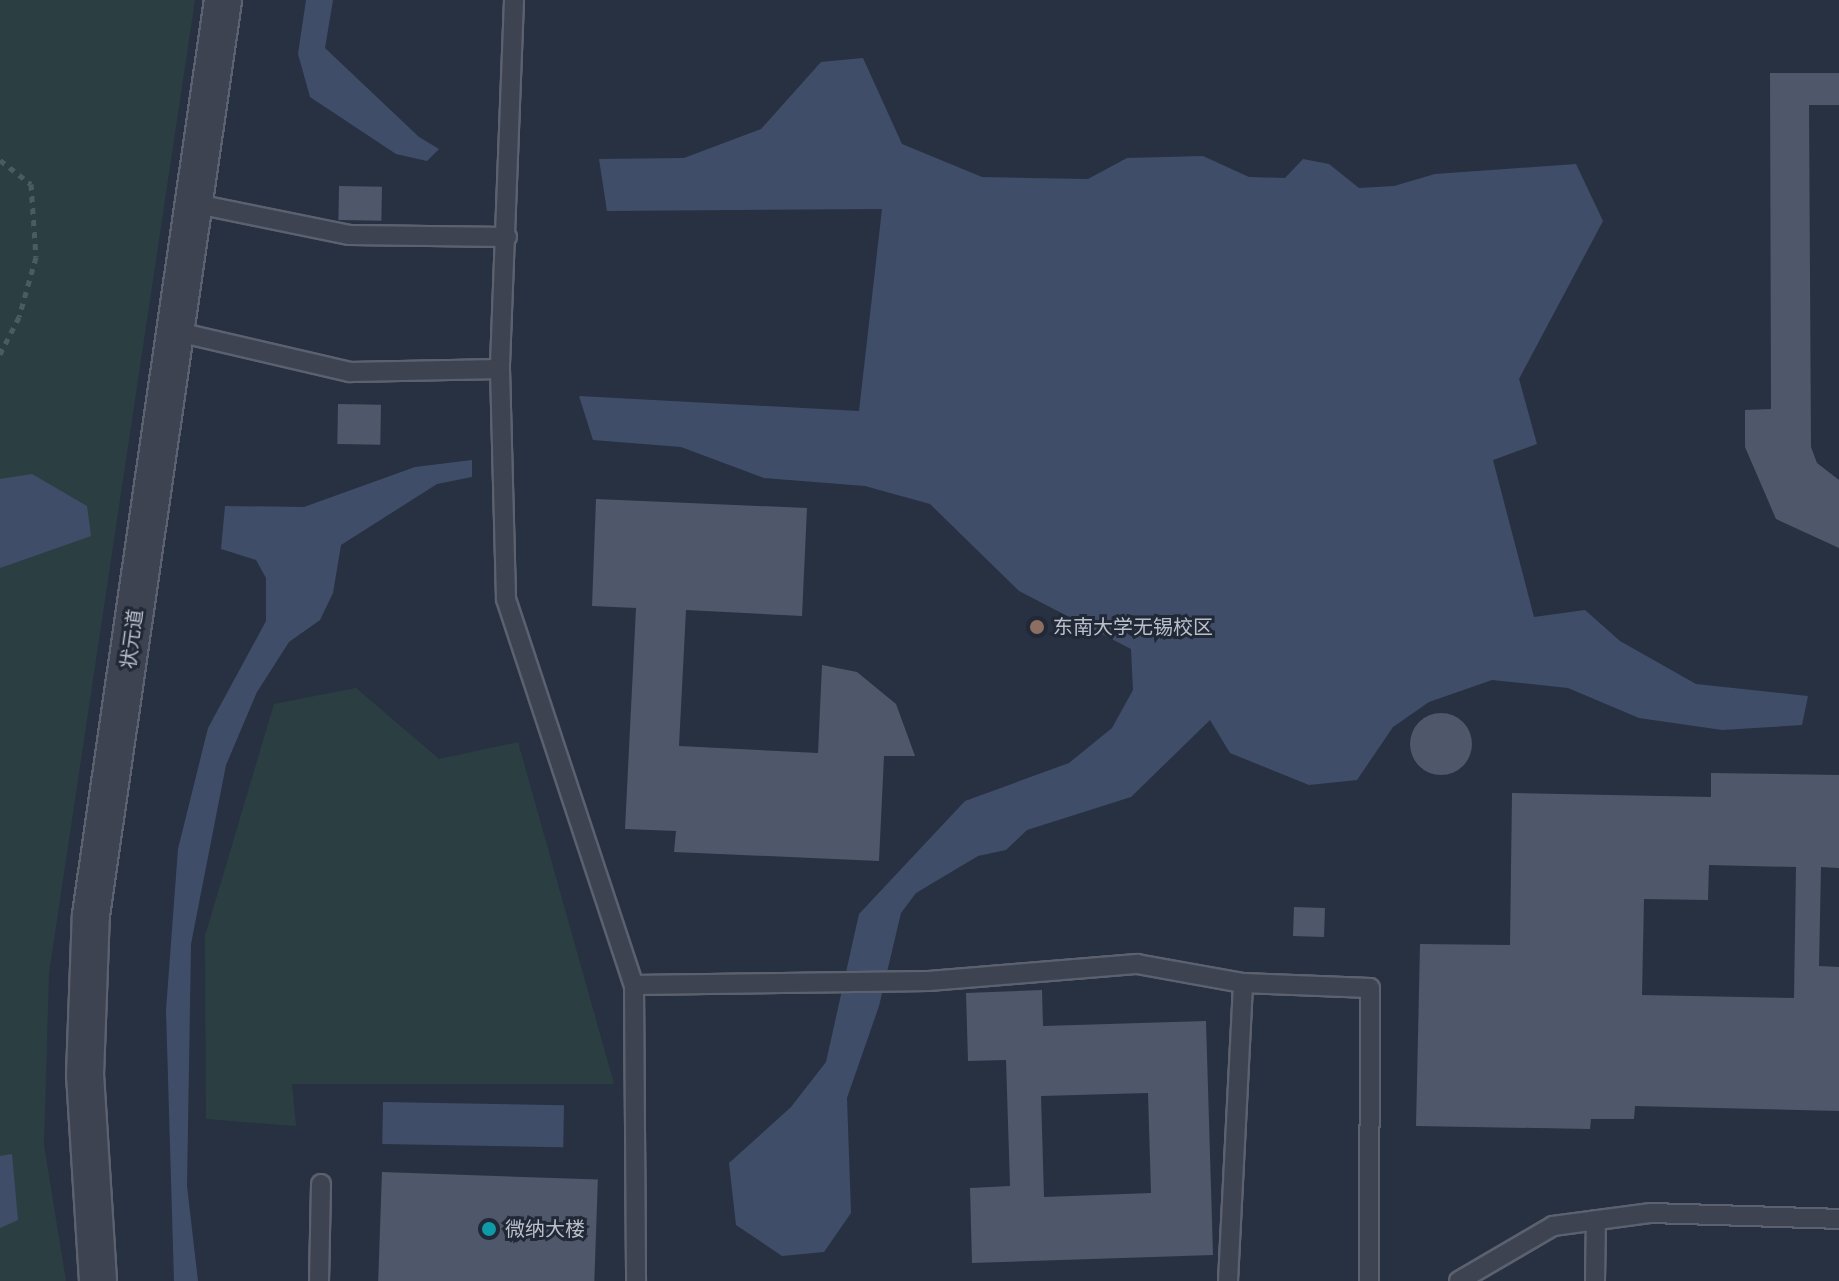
<!DOCTYPE html>
<html>
<head>
<meta charset="utf-8">
<style>
	body { margin:0 }
	#map { position:relative; width:1839px; height:1281px; overflow:hidden; background:#283141; font-family:Signika,"Noto Sans SC",sans-serif }
	div>[style] { position:absolute }
	.green>* { inset:0; background:#2b3f43 }
	.water>* { inset:0; background:#404d69; transform-origin:0 0 }
	.building>* { inset:0; background:#4f576a; transform-origin:0 0 }
	.round { border-radius:50% }
	.path>* { height:5px; margin-top:-2.5px; transform-origin:0; background:repeating-linear-gradient(90deg,#4b5c61 0 6px,transparent 0 12px) }
	.roads { filter:drop-shadow(2px 0 #5b616e) drop-shadow(-2px 0 #5b616e) drop-shadow(0 2px #5b616e) drop-shadow(0 -2px #5b616e) }
	.lane>* { height:18px; margin:-9px; padding:0 9px; transform-origin:9px; border-radius:9px; background:#3d4351 }
	.street>* { height:36px; margin:-18px; padding:0 18px; transform-origin:18px; border-radius:18px; background:#3d4351 }
	.dots>* { width:22px; height:22px; translate:-50% -50%; box-sizing:border-box; border:4px solid #212836; border-radius:50% }
	span { translate:-50% -50%; white-space:nowrap; text-align:center; line-height:1.15; -webkit-text-stroke:6px #212836; paint-order:stroke }
	.poi-label { font-size:20px; color:#babfcb }
	.left { translate:0 -50%; text-align:left }
	.street-label { font-size:20px; color:#babfcb }
</style>
</head>
<body>
<div id="map">
	<div class="green">
		<div style="clip-path:polygon(0 0,195px 0,49px 973px,44px 1145px,66px 1281px,0 1281px)"></div>
		<div style="clip-path:polygon(356px 688px,439px 759px,518px 742px,614px 1084px,292px 1084px,296px 1126px,206px 1119px,205px 936px,274px 704px)"></div>
	</div>
	<div class="water">
		<div style="clip-path:polygon(306px 0,333px 0,325px 48px,419px 137px,439px 149px,427px 161px,396px 154px,310px 97px,298px 54px)"></div>
		<div style="clip-path:polygon(863px 58px,902px 144px,982px 177px,1088px 179px,1127px 158px,1203px 156px,1249px 177px,1285px 178px,1303px 159px,1329px 164px,1359px 188px,1394px 186px,1435px 174px,1576px 164px,1603px 221px,1519px 379px,1537px 444px,1493px 460px,1534px 617px,1585px 610px,1620px 641px,1696px 684px,1808px 696px,1802px 725px,1722px 730px,1639px 718px,1568px 688px,1492px 680px,1429px 702px,1393px 727px,1357px 780px,1309px 785px,1230px 753px,1210px 720px,1131px 797px,1027px 830px,1006px 850px,978px 856px,916px 893px,901px 913px,879px 1006px,847px 1098px,851px 1213px,824px 1252px,782px 1256px,736px 1225px,729px 1163px,791px 1107px,826px 1062px,859px 914px,965px 801px,1069px 763px,1112px 728px,1133px 690px,1131px 649px,1019px 591px,930px 504px,865px 486px,764px 478px,681px 447px,593px 440px,579px 396px,859px 411px,882px 209px,607px 211px,599px 159px,684px 158px,761px 129px,821px 62px)"></div>
		<div style="clip-path:polygon(472px 460px,472px 477px,437px 484px,341px 545px,333px 593px,320px 620px,289px 642px,257px 692px,226px 765px,191px 944px,187px 1186px,198px 1281px,174px 1281px,166px 1010px,178px 849px,208px 728px,266px 621px,266px 578px,256px 560px,221px 549px,225px 506px,304px 507px,415px 467px)"></div>
		<div style="clip-path:polygon(32px 474px,87px 506px,91px 536px,0 568px,0 479px)"></div>
		<div style="left:383px;top:1102px;width:181px;height:42px;rotate:1deg"></div>
		<div style="clip-path:polygon(12px 1154px,18px 1220px,0 1228px,0 1156px)"></div>
	</div>
	<div class="building">
		<div style="clip-path:polygon(1770px 73px,1839px 73px,1839px 105px,1809px 105px,1811px 447px,1817px 463px,1839px 480px,1839px 548px,1776px 519px,1745px 447px,1745px 410px,1771px 409px)"></div>
		<div style="left:339px;top:186px;width:43px;height:34px;rotate:1deg"></div>
		<div style="left:338px;top:404px;width:43px;height:40px;rotate:1deg"></div>
		<div style="clip-path:polygon(596px 499px,807px 508px,802px 616px,686px 610px,679px 746px,818px 753px,822px 665px,857px 672px,896px 704px,915px 756px,884px 756px,879px 861px,674px 852px,676px 831px,625px 829px,636px 608px,592px 606px)"></div>
		<div class="round" style="left:1410px;top:713px;width:62px;height:62px"></div>
		<div style="clip-path:polygon(evenodd,1711px 773px,1839px 775px,1839px 868px,1821px 867px,1819px 966px,1839px 967px,1839px 1111px,1635px 1106px,1634px 1119px,1591px 1119px,1590px 1129px,1416px 1126px,1420px 944px,1510px 945px,1512px 793px,1711px 797px,1711px 773px,1709px 865px,1796px 867px,1794px 998px,1642px 995px,1644px 899px,1708px 900px,1709px 865px)"></div>
		<div style="left:1294px;top:907px;width:31px;height:29px;rotate:2deg"></div>
		<div style="clip-path:polygon(evenodd,1042px 990px,1043px 1026px,1206px 1021px,1213px 1255px,972px 1263px,970px 1188px,1010px 1186px,1006px 1060px,968px 1061px,966px 993px,1042px 990px,1148px 1093px,1151px 1193px,1044px 1197px,1041px 1096px,1148px 1093px)"></div>
		<div style="left:382px;top:1172px;width:216px;height:109px;rotate:2deg"></div>
	</div>
	<div class="path">
		<div style="left:0;top:160px;width:39px;rotate:38deg"></div>
		<div style="left:31px;top:184px;width:73px;rotate:86.1deg"></div>
		<div style="left:36px;top:257px;width:62px;rotate:105.8deg"></div>
		<div style="left:19px;top:317px;width:42px;rotate:117.2deg"></div>
	</div>
	<div class="roads">
		<div class="lane">
			<div style="left:514px;top:0;width:369px;rotate:92.2deg"></div>
			<div style="left:500px;top:369px;width:230px;rotate:88.5deg"></div>
			<div style="left:506px;top:599px;width:407px;rotate:71.7deg"></div>
			<div style="left:634px;top:985px;width:296px;rotate:89.6deg"></div>
			<div style="left:197px;top:204px;width:156px;rotate:11.5deg"></div>
			<div style="left:350px;top:235px;width:157px;rotate:0.7deg"></div>
			<div style="left:178px;top:332px;width:177px;rotate:13.1deg"></div>
			<div style="left:350px;top:372px;width:150px;rotate:-1.1deg"></div>
			<div style="left:634px;top:985px;width:295px;rotate:-0.8deg"></div>
			<div style="left:929px;top:981px;width:209px;rotate:-4.7deg"></div>
			<div style="left:1137px;top:964px;width:108px;rotate:10.2deg"></div>
			<div style="left:1243px;top:983px;width:127px;rotate:2.3deg"></div>
			<div style="left:1370px;top:988px;width:293px;rotate:90.2deg"></div>
			<div style="left:319px;top:1281px;width:97px;rotate:-88.8deg"></div>
			<div style="left:1228px;top:1281px;width:298px;rotate:-87.1deg"></div>
			<div style="left:1459px;top:1281px;width:109px;rotate:-30.3deg"></div>
			<div style="left:1553px;top:1226px;width:99px;rotate:-7.6deg"></div>
			<div style="left:1651px;top:1213px;width:188px;rotate:1.8deg"></div>
			<div style="left:1595px;top:1281px;width:61px;rotate:-89.1deg"></div>
		</div>
		<div class="street">
			<div style="left:98px;top:1281px;width:206px;rotate:-93.6deg"></div>
			<div style="left:85px;top:1075px;width:160px;rotate:-87.9deg"></div>
			<div style="left:91px;top:915px;width:924px;rotate:-81.79deg"></div>
		</div>
	</div>
	<div class="dots">
		<div style="left:1037px;top:627px;background:#8d6e63"></div>
		<div style="left:489px;top:1229px;background:#0f9aa8"></div>
	</div>
	<div class="poi-label">
		<span class="left" style="left:1053px;top:627px">东南大学无锡校区</span>
		<span class="left" style="left:505px;top:1229px">微纳大楼</span>
	</div>
	<div class="street-label">
		<span style="left:132px;top:639px;rotate:-82deg">状元道</span>
	</div>
</div>
</body>
</html>
